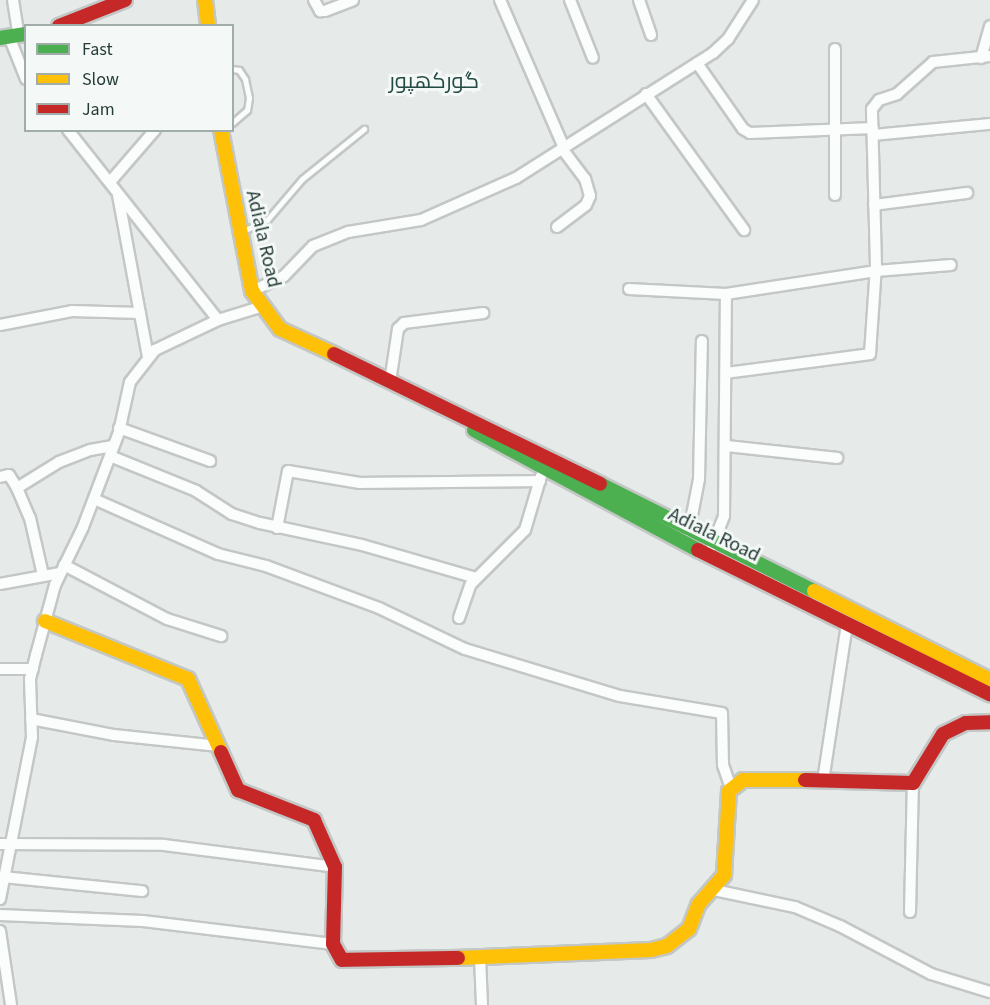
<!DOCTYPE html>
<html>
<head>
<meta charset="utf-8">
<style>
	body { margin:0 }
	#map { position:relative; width:990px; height:1005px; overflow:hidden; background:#e6eae8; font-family:"Source Sans 3",Cairo,sans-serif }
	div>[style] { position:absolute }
	.roads { filter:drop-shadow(2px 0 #c3c7c5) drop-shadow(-2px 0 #c3c7c5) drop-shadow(0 2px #c3c7c5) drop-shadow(0 -2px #c3c7c5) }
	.lane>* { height:5px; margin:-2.5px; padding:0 2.5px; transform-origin:2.5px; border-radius:2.5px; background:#fbfcfc }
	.street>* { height:10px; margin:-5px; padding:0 5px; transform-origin:5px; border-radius:5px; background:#fbfcfc }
	.fast>* { height:14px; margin:-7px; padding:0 7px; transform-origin:7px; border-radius:7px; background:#4caf50 }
	.slow>* { height:14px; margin:-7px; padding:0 7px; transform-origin:7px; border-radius:7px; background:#ffc107 }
	.jam>* { height:14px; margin:-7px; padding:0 7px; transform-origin:7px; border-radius:7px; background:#c62828 }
	span { translate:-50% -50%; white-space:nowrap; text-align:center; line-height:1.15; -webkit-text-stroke:6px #f4f9f7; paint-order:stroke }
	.street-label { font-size:20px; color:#253b37 }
	.quarter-label { font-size:22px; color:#244b44 }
	.legend { position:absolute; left:24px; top:24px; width:210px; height:108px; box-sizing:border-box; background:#f4f9f7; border:2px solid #a1adaa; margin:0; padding:8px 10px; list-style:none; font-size:18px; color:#253b37 }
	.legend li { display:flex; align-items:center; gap:12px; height:30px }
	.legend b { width:30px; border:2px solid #a1adaa }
</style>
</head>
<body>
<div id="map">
	<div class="roads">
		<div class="lane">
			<div style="left:232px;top:69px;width:7px;rotate:8deg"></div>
			<div style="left:239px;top:70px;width:11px;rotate:56deg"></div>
			<div style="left:245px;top:79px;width:19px;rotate:78deg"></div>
			<div style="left:249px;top:98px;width:12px;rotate:99deg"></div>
			<div style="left:247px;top:110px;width:20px;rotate:139deg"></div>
			<div style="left:243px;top:231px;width:26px;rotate:-25deg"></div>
			<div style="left:267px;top:220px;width:54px;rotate:-49.5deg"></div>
			<div style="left:302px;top:179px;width:80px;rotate:-38.9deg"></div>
		</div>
		<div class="street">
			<div style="left:13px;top:0;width:36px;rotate:81deg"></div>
			<div style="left:314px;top:0;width:13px;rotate:61deg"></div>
			<div style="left:320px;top:11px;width:5px"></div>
			<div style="left:325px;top:11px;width:30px;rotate:-21deg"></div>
			<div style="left:500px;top:0;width:161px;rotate:66.6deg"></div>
			<div style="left:570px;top:0;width:62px;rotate:68.4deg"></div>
			<div style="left:639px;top:0;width:37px;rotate:71deg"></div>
			<div style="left:10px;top:39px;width:43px;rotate:68.2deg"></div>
			<div style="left:981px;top:58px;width:33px;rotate:-74deg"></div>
			<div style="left:697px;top:63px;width:80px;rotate:55.1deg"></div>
			<div style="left:743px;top:129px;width:8px;rotate:30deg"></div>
			<div style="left:750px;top:133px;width:123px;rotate:-2.3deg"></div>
			<div style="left:646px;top:94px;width:168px;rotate:54.2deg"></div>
			<div style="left:68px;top:130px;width:242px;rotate:51.7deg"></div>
			<div style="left:873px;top:135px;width:118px;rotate:-5.4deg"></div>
			<div style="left:110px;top:182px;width:69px;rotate:-49.1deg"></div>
			<div style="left:118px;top:195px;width:165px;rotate:79.5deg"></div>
			<div style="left:835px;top:195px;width:146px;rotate:-90deg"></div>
			<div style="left:874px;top:205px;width:94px;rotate:-7.4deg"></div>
			<div style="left:557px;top:227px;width:36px;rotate:-37deg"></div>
			<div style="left:586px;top:205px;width:10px;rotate:-66deg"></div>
			<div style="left:590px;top:196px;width:18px;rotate:-106deg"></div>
			<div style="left:585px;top:179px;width:38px;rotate:-127deg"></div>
			<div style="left:629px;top:289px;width:97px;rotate:3deg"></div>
			<div style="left:252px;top:291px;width:35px;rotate:-25deg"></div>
			<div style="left:284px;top:276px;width:42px;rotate:-46deg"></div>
			<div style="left:313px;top:246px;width:38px;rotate:-22deg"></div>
			<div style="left:348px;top:232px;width:74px;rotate:-9.3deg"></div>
			<div style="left:421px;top:220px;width:104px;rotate:-23.9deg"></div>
			<div style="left:516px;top:178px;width:233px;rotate:-32.4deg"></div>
			<div style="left:713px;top:53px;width:21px;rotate:-43deg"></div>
			<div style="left:728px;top:39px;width:46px;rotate:-57.3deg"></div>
			<div style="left:0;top:325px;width:73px;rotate:-11deg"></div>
			<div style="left:72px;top:311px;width:68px;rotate:1.7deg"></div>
			<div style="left:726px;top:373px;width:145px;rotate:-7.5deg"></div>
			<div style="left:870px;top:354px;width:88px;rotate:-86.1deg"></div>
			<div style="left:876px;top:266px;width:157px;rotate:-91.5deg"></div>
			<div style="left:872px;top:109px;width:11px;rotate:-52deg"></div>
			<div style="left:879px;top:100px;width:19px;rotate:-18deg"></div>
			<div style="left:897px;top:94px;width:48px;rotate:-41.6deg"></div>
			<div style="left:933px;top:62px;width:57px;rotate:-6deg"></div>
			<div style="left:390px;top:382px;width:54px;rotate:-81.4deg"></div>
			<div style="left:398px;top:329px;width:8px;rotate:-45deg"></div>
			<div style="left:404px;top:323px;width:80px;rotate:-7.2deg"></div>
			<div style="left:119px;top:428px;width:97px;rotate:19.9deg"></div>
			<div style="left:727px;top:446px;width:111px;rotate:6.2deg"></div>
			<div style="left:110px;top:456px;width:93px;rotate:22.1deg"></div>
			<div style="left:196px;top:491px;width:43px;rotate:32.6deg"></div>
			<div style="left:232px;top:514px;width:29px;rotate:18deg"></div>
			<div style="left:260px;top:523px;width:104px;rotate:12.2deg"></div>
			<div style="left:362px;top:545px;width:119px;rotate:16.1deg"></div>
			<div style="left:0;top:477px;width:9px;rotate:-13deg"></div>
			<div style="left:9px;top:475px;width:15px;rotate:58deg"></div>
			<div style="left:17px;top:488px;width:33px;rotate:67deg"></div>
			<div style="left:30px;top:518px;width:58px;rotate:77.2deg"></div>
			<div style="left:17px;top:488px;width:49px;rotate:-31.8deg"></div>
			<div style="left:59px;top:462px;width:33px;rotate:-21deg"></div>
			<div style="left:90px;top:450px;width:23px;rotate:-10deg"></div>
			<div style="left:94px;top:499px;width:136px;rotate:23.9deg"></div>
			<div style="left:218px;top:554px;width:49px;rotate:14deg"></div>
			<div style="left:266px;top:566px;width:121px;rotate:20.4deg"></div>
			<div style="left:379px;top:608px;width:95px;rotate:25.5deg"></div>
			<div style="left:465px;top:649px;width:162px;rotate:16.9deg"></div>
			<div style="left:620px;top:696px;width:103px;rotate:9.5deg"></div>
			<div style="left:722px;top:713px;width:52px;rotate:88.9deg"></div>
			<div style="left:723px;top:765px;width:24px;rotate:71deg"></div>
			<div style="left:277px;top:528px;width:58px;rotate:-79.1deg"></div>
			<div style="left:288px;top:471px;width:73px;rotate:9.5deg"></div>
			<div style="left:360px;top:483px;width:180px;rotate:-0.6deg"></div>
			<div style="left:689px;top:531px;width:53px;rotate:-79.1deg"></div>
			<div style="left:699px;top:479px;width:138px;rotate:-88.8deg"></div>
			<div style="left:712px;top:546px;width:32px;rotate:-68deg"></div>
			<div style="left:724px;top:516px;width:222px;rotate:-89.5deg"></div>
			<div style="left:726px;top:294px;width:152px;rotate:-8.7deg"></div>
			<div style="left:876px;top:271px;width:75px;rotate:-4.6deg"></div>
			<div style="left:64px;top:565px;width:116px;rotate:27.7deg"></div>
			<div style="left:167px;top:619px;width:57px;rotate:17.5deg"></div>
			<div style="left:0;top:584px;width:61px;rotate:-10.4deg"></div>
			<div style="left:459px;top:618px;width:36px;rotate:-71deg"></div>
			<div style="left:471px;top:584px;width:76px;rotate:-45deg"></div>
			<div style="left:525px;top:530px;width:56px;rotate:-73.5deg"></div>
			<div style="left:0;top:669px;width:33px"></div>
			<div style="left:31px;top:719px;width:85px;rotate:10.9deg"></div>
			<div style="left:114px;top:735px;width:105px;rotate:6deg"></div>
			<div style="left:823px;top:781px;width:158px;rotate:-81.3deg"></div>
			<div style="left:0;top:844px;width:164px;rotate:0.3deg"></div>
			<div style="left:164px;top:845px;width:172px;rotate:7.3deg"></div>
			<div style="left:3px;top:877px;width:140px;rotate:5.8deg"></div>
			<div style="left:714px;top:890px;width:83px;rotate:11.9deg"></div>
			<div style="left:795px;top:907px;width:49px;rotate:22.9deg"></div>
			<div style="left:840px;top:926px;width:103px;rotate:27.8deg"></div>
			<div style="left:931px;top:974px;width:62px;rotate:17deg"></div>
			<div style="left:0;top:899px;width:165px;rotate:-78.8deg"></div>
			<div style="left:32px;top:737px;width:58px;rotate:-92deg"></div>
			<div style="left:30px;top:679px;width:25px;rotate:-76deg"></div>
			<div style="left:36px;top:655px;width:73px;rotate:-74.8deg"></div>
			<div style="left:55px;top:585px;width:64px;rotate:-64.2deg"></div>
			<div style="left:83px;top:527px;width:102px;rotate:-69.2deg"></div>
			<div style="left:119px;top:432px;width:51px;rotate:-77.6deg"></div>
			<div style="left:130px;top:382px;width:41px;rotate:-52deg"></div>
			<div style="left:155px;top:350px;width:70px;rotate:-25.5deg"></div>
			<div style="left:218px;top:320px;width:44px;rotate:-17.2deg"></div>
			<div style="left:910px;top:912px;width:129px;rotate:-88.7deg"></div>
			<div style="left:0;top:915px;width:143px;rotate:2.4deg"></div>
			<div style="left:143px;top:921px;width:191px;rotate:6.9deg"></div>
			<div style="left:0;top:931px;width:75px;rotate:81.5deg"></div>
			<div style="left:480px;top:957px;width:48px;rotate:87.6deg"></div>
		</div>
		<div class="fast">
			<div style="left:0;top:38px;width:26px;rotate:-9deg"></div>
			<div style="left:474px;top:430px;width:254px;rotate:28.2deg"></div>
			<div style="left:600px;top:484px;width:239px;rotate:26.6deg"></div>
		</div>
		<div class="slow">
			<div style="left:205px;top:0;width:26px;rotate:83deg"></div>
			<div style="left:221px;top:130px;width:164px;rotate:79.1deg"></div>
			<div style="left:252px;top:291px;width:47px;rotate:53.6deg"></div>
			<div style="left:280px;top:329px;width:60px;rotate:24.8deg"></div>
			<div style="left:814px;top:591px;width:197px;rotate:26.8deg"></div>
			<div style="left:45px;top:621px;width:154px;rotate:22.1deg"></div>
			<div style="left:188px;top:679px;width:80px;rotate:65.7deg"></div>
			<div style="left:458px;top:958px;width:193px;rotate:-2.4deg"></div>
			<div style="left:651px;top:950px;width:16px;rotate:-14deg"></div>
			<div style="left:667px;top:946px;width:28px;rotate:-38deg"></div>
			<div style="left:689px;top:929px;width:26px;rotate:-69deg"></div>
			<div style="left:698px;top:905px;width:40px;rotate:-49deg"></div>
			<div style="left:724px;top:875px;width:84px;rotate:-86.6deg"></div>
			<div style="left:729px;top:791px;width:18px;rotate:-38deg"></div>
			<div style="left:743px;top:780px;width:62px"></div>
		</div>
		<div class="jam">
			<div style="left:59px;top:26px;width:71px;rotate:-21.5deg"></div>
			<div style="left:334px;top:354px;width:296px;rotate:26deg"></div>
			<div style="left:698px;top:550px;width:326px;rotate:26.3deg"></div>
			<div style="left:221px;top:752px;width:42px;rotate:65.9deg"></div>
			<div style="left:238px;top:790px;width:82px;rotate:21.5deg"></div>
			<div style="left:314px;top:820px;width:51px;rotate:65.9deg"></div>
			<div style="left:335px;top:867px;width:77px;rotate:91.5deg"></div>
			<div style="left:333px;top:944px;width:18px;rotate:61deg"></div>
			<div style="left:342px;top:960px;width:116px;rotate:-1deg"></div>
			<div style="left:805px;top:780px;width:108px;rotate:1.6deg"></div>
			<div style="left:913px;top:783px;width:57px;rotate:-58.5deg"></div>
			<div style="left:943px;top:734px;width:25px;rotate:-26deg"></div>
			<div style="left:966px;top:723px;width:24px;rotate:-2deg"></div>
		</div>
	</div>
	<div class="street-label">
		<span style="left:263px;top:239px;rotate:77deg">Adiala Road</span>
		<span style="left:714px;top:535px;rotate:26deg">Adiala Road</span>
	</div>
	<div class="quarter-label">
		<span style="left:434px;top:82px">گورکھپور</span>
	</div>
	<ul class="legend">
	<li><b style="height:8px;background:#4caf50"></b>Fast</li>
	<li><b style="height:8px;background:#ffc107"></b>Slow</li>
	<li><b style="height:8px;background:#c62828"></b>Jam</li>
	</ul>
</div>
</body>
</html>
